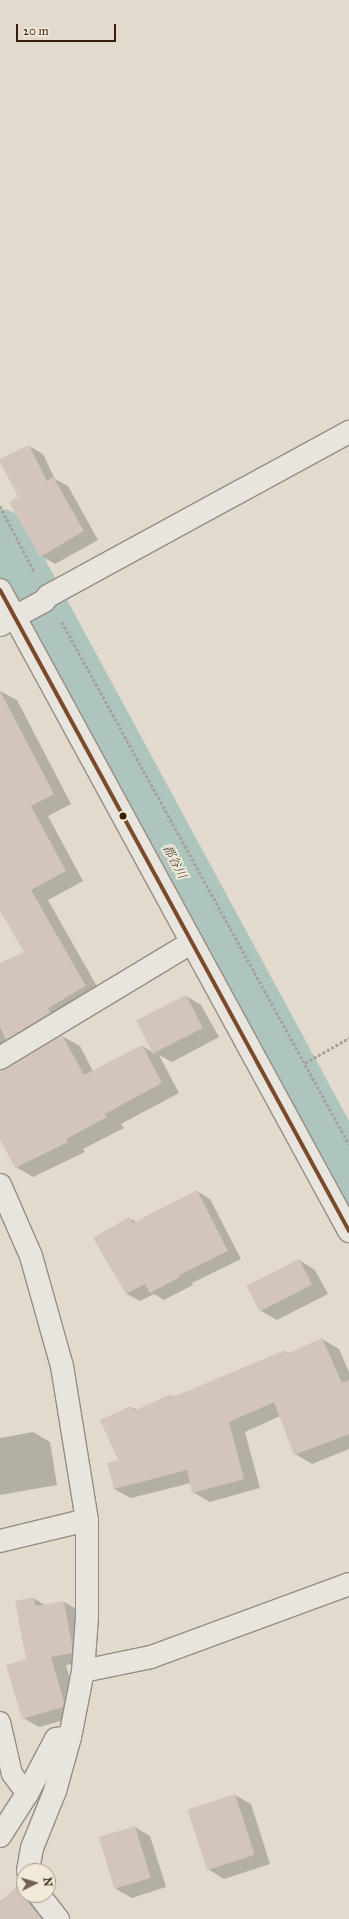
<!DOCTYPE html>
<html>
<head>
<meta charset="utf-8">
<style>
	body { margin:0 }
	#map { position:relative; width:349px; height:1919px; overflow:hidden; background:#e2dbcd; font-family:"IM FELL Great Primer","Noto Serif JP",serif }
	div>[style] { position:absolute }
	.shadow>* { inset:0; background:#0003 }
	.river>* { height:60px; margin:-30px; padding:0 30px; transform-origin:30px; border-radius:30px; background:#aec5be }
	.building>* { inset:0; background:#d3c5bc; transform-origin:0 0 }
	.path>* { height:2.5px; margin-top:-1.25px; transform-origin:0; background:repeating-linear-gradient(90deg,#a6a19a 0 3px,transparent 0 5px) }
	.roads { filter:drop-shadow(1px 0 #958d83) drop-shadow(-1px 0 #958d83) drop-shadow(0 1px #958d83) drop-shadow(0 -1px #958d83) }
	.service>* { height:20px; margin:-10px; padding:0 10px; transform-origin:10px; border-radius:10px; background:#e8e5de }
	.minor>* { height:22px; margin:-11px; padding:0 11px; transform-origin:11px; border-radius:11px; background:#e8e5de }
	.bus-1>* { height:4px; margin:-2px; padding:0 2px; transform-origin:2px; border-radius:2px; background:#7a4b2a }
	.dots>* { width:11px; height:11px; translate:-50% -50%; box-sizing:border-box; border:2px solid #f1ead9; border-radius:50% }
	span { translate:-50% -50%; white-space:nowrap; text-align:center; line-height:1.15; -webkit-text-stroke:3.5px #f1ead9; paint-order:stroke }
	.water-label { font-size:12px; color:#554d3e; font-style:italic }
	.north { position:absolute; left:16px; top:1863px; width:40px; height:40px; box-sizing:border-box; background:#f1ead9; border:1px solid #a79886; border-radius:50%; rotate:85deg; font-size:11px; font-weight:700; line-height:16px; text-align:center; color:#381e0a }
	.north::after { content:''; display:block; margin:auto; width:14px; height:18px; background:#74604e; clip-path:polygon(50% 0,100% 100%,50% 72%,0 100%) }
	.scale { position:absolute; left:16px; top:24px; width:100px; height:18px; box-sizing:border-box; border:2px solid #381e0a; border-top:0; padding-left:5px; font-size:12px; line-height:14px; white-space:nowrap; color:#381e0a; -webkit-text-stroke:3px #f1ead9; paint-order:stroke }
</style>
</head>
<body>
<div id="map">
	<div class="shadow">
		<div style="clip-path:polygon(29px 446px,43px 454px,55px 479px,68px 486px,98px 540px,55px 564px,41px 556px,19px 498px)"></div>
		<div style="clip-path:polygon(0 691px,17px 700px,71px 804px,48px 816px,83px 881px,48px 900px,103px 997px,6px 1062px,5px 1070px,62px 1036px,80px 1046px,93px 1071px,142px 1046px,156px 1054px,139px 1022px,186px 996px,201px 1005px,219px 1037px,172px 1062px,159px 1055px,179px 1093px,121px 1124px,124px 1128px,83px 1149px,85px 1152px,33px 1177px,16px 1167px,0 1122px,0 965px,25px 952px,0 907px)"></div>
		<div style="clip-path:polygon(197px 1191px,210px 1199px,241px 1259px,192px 1283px,193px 1285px,164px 1300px,154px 1294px,140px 1301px,127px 1294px,95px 1239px,129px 1218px,136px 1222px)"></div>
		<div style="clip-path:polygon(299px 1260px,315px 1270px,328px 1294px,277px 1320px,261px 1311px)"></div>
		<div style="clip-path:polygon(322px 1339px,339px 1349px,349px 1372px,349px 1449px,312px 1464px,295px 1454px,280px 1416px,245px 1432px,260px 1488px,210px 1502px,193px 1492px,191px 1483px,131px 1498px,114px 1489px,131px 1407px,137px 1410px,171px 1395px,175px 1397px,284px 1351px,290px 1354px)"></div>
		<div style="clip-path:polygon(33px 1432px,50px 1442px,57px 1485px,0 1495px,0 1438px)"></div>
		<div style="clip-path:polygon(33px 1598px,45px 1605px,64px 1602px,80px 1611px,88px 1662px,66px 1665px,80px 1712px,79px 1716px,39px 1727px,23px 1718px)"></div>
		<div style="clip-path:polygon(235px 1795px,251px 1804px,270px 1864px,224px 1879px,208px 1869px)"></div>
		<div style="clip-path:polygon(135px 1827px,150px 1836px,166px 1887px,132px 1898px,116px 1889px)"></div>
		<div style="clip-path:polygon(19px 1886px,24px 1889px,24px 1895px,34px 1895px,50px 1919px,6px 1919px,0 1909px,0 1902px)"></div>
	</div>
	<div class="river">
		<div style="left:0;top:539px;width:733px;rotate:61.58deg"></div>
	</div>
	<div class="building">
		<div style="clip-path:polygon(29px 445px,47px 481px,53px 477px,84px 531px,40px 557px,9px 502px,18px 497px,0 462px,0 459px)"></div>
		<div style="clip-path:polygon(0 691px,54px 794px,31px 806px,66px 871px,31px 890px,86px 986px,48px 1008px,50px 1013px,6px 1040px,0 1027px,0 963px,24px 952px,0 911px)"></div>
		<div style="left:186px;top:995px;width:37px;height:56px;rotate:63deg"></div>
		<div style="clip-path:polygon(62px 1035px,84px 1075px,142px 1045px,162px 1083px,105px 1114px,107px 1117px,66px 1139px,68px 1142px,15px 1168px,0 1139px,0 1070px,6px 1069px)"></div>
		<div style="clip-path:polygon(197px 1190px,228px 1251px,179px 1275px,180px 1277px,150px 1293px,145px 1284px,126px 1294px,93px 1238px,129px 1217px,133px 1223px)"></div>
		<div style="left:299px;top:1259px;width:29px;height:59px;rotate:63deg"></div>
		<div style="clip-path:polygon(322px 1338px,342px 1383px,349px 1380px,349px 1434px,294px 1455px,274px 1402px,229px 1422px,244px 1479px,192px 1493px,187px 1470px,114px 1489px,107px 1463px,118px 1460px,100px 1420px,131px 1406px,134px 1411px,171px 1394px,173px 1397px,285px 1350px,286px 1354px)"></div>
		<div style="clip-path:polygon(33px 1597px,36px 1606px,64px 1601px,72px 1645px,72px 1653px,51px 1657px,64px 1702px,63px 1707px,22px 1719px,6px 1665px,26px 1659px,15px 1601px)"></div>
		<div style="left:235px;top:1794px;width:64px;height:50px;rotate:72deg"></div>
		<div style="left:135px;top:1826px;width:54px;height:38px;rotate:73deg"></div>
		<div style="clip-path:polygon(19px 1885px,29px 1903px,42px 1919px,0 1919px,0 1901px)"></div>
	</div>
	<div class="path">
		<div style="left:0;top:506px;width:73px;rotate:62.4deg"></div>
		<div style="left:62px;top:622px;width:596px;rotate:61.2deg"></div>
		<div style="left:305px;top:1063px;width:51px;rotate:-29.6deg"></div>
	</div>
	<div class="roads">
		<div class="service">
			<div style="left:0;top:1722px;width:53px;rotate:77deg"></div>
			<div style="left:12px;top:1774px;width:25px;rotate:53deg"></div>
		</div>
		<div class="minor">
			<div style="left:0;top:590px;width:730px;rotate:61.43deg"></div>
			<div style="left:0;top:625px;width:50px;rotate:-28.6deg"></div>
			<div style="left:44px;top:601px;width:6px;rotate:-51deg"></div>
			<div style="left:48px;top:596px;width:343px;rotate:-28.6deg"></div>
			<div style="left:0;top:1058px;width:224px;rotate:-31.1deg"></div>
			<div style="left:0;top:1185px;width:77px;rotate:66.4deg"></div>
			<div style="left:31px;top:1256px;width:114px;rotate:74.3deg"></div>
			<div style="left:62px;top:1366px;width:156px;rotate:80.8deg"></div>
			<div style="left:87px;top:1520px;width:97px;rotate:90deg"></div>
			<div style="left:87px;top:1617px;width:54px;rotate:94.2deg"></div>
			<div style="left:83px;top:1671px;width:67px;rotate:101.1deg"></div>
			<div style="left:70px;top:1737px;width:56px;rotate:105.5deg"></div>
			<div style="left:55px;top:1791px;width:61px;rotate:112deg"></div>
			<div style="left:32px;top:1848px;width:23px;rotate:100deg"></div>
			<div style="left:0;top:1541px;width:89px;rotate:-13.6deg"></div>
			<div style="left:83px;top:1671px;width:69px;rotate:-11.6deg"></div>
			<div style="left:151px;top:1657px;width:211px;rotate:-20.2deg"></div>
			<div style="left:0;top:1836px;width:50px;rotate:-57.3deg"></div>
			<div style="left:27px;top:1794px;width:62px;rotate:-62.2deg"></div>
			<div style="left:56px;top:1739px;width:14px;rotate:-8deg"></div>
			<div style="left:39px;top:1895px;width:31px;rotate:52deg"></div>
		</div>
	</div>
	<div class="bus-1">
		<div style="left:0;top:590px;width:730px;rotate:61.43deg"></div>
	</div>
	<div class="dots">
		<div style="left:123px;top:816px;background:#381e0a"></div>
	</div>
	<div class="water-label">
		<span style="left:174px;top:862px;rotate:62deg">都谷川</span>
	</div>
	<div class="north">N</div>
	<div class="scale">20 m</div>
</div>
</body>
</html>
